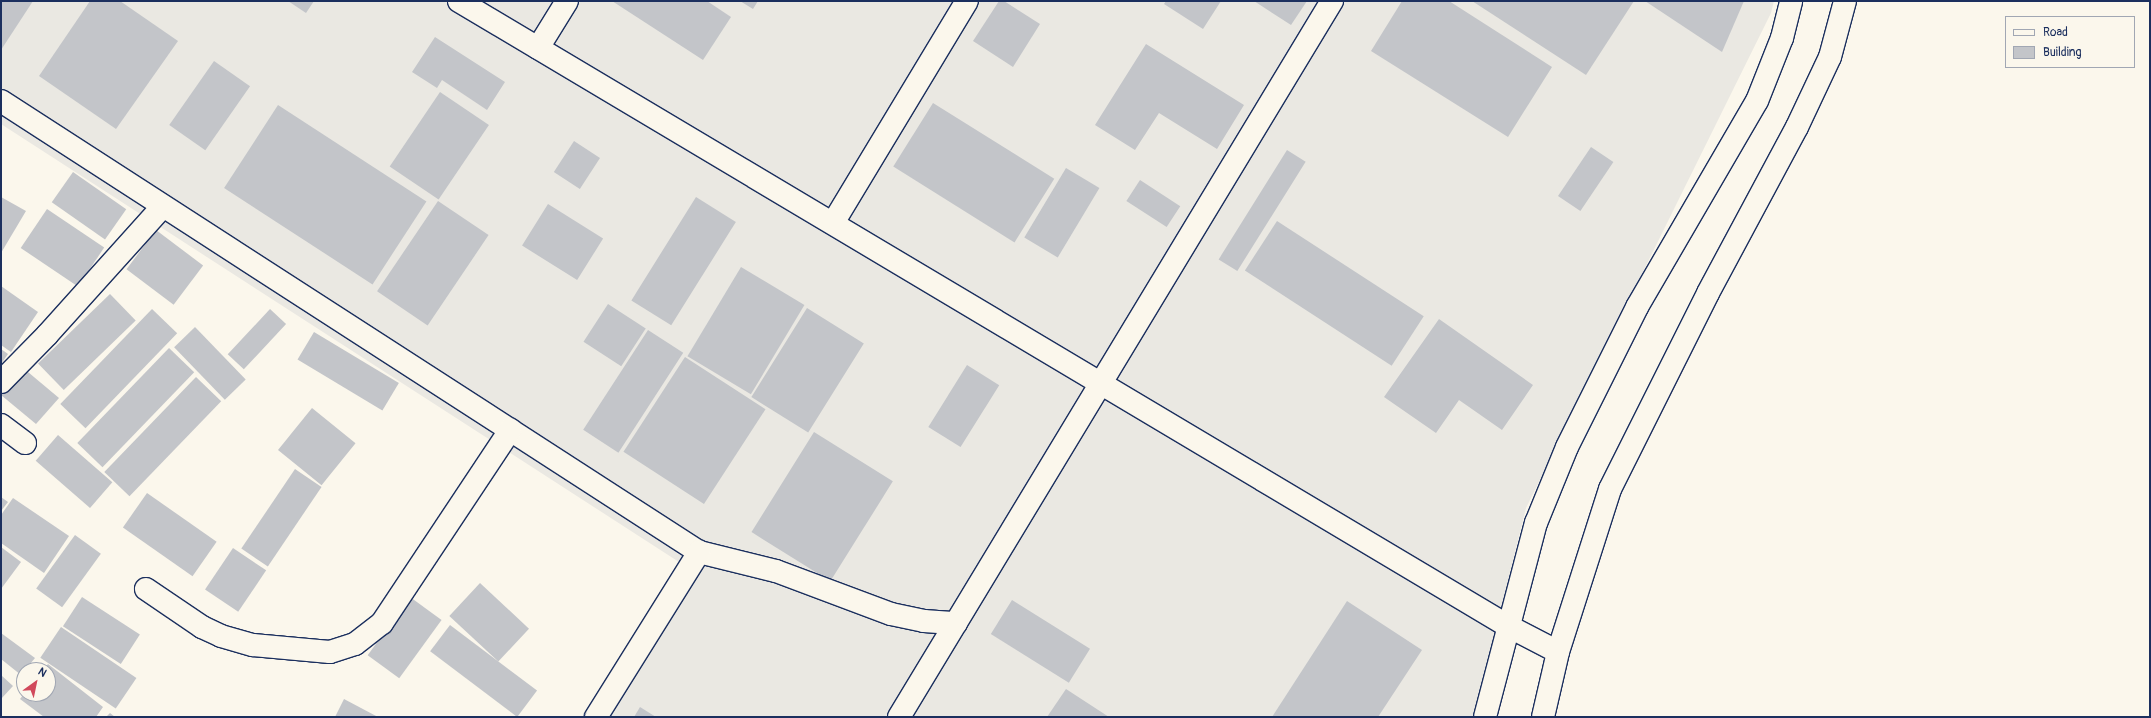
<!DOCTYPE html>
<html>
<head>
<meta charset="utf-8">
<style>
	body { margin:0 }
	#map { position:relative; width:2151px; height:718px; overflow:hidden; background:#fbf7ec; font-family:Pangolin,sans-serif }
	div>[style] { position:absolute }
	.built>* { inset:0; background:#eae8e2 }
	.building>* { inset:0; background:#c3c5c9; transform-origin:0 0 }
	.roads { filter:drop-shadow(1px 0 #1b2f5e) drop-shadow(-1px 0 #1b2f5e) drop-shadow(0 1px #1b2f5e) drop-shadow(0 -1px #1b2f5e) }
	.minor>* { height:22px; margin:-11px; padding:0 11px; transform-origin:11px; border-radius:11px; background:#fbf7ec }
	span { translate:-50% -50%; white-space:nowrap; text-align:center; line-height:1.15; -webkit-text-stroke:3px #fbf7ec; paint-order:stroke }
	.frame { position:absolute; inset:0; border:2px solid #1b2f5e; pointer-events:none }
	.legend { position:absolute; left:2005px; top:16px; width:130px; height:52px; box-sizing:border-box; background:#fbf7ec; border:1px solid #a1a7b3; margin:0; padding:5px 7px; list-style:none; font-size:12px; color:#1b2f5e }
	.legend li { display:flex; align-items:center; gap:8px; height:20px }
	.legend b { width:20px; border:1px solid #a1a7b3 }
	.north { position:absolute; left:16px; top:662px; width:40px; height:40px; box-sizing:border-box; background:#fbf7ec; border:1px solid #a1a7b3; border-radius:50%; rotate:33deg; font-size:11px; font-weight:700; line-height:16px; text-align:center; color:#1b2f5e }
	.north::after { content:''; display:block; margin:auto; width:14px; height:18px; background:#d1495b; clip-path:polygon(50% 0,100% 100%,50% 72%,0 100%) }
</style>
</head>
<body>
<div id="map">
	<div class="built">
		<div style="clip-path:polygon(1px 1px,1774px 1px,1771px 13px,1526px 508px,1474px 717px,585px 717px,679px 562px,1px 124px)"></div>
	</div>
	<div class="building">
		<div style="clip-path:polygon(1px 1px,33px 1px,1px 50px)"></div>
		<div style="clip-path:polygon(90px 1px,120px 1px,178px 41px,116px 129px,39px 76px)"></div>
		<div style="clip-path:polygon(288px 1px,314px 1px,306px 13px)"></div>
		<div style="clip-path:polygon(612px 1px,707px 1px,731px 17px,703px 60px)"></div>
		<div style="clip-path:polygon(740px 1px,758px 1px,753px 9px)"></div>
		<div style="clip-path:polygon(999px 1px,1004px 1px,1040px 24px,1013px 67px,973px 41px)"></div>
		<div style="clip-path:polygon(1166px 1px,1221px 1px,1203px 29px,1164px 4px)"></div>
		<div style="clip-path:polygon(1254px 1px,1307px 1px,1291px 25px)"></div>
		<div style="clip-path:polygon(1402px 1px,1449px 1px,1552px 67px,1508px 137px,1371px 51px)"></div>
		<div style="clip-path:polygon(1472px 1px,1634px 1px,1586px 75px)"></div>
		<div style="clip-path:polygon(1645px 1px,1744px 1px,1722px 52px)"></div>
		<div style="clip-path:polygon(435px 37px,505px 82px,487px 110px,442px 80px,437px 88px,412px 72px)"></div>
		<div style="clip-path:polygon(1146px 44px,1244px 105px,1217px 149px,1159px 113px,1135px 150px,1095px 125px)"></div>
		<div style="left:214px;top:61px;width:44px;height:78px;rotate:35deg"></div>
		<div style="left:440px;top:92px;width:59px;height:90px;rotate:34deg"></div>
		<div style="left:933px;top:103px;width:143px;height:75px;rotate:32deg"></div>
		<div style="left:278px;top:105px;width:177px;height:99px;rotate:33deg"></div>
		<div style="left:574px;top:141px;width:31px;height:37px;rotate:33deg"></div>
		<div style="left:1591px;top:147px;width:27px;height:59px;rotate:34deg"></div>
		<div style="left:1287px;top:150px;width:22px;height:129px;rotate:32deg"></div>
		<div style="left:1066px;top:168px;width:39px;height:81px;rotate:31deg"></div>
		<div style="left:73px;top:172px;width:65px;height:37px;rotate:35deg"></div>
		<div style="left:1140px;top:180px;width:48px;height:25px;rotate:33deg"></div>
		<div style="clip-path:polygon(1px 197px,26px 211px,1px 253px)"></div>
		<div style="left:696px;top:197px;width:47px;height:122px;rotate:32deg"></div>
		<div style="left:438px;top:201px;width:61px;height:109px;rotate:34deg"></div>
		<div style="left:548px;top:204px;width:65px;height:49px;rotate:32deg"></div>
		<div style="left:47px;top:209px;width:69px;height:47px;rotate:34deg"></div>
		<div style="left:1277px;top:221px;width:175px;height:59px;rotate:33deg"></div>
		<div style="left:156px;top:230px;width:59px;height:49px;rotate:37deg"></div>
		<div style="left:741px;top:267px;width:74px;height:104px;rotate:31deg"></div>
		<div style="clip-path:polygon(1px 286px,38px 312px,11px 352px,1px 345px)"></div>
		<div style="left:110px;top:294px;width:37px;height:100px;rotate:46deg"></div>
		<div style="left:608px;top:304px;width:45px;height:45px;rotate:33deg"></div>
		<div style="left:807px;top:308px;width:67px;height:105px;rotate:32deg"></div>
		<div style="left:152px;top:309px;width:35px;height:132px;rotate:44deg"></div>
		<div style="left:270px;top:309px;width:22px;height:62px;rotate:43deg"></div>
		<div style="clip-path:polygon(1439px 319px,1533px 385px,1502px 430px,1459px 400px,1436px 433px,1384px 397px)"></div>
		<div style="left:195px;top:327px;width:73px;height:29px;rotate:46deg"></div>
		<div style="left:648px;top:330px;width:42px;height:119px;rotate:33deg"></div>
		<div style="left:314px;top:332px;width:99px;height:32px;rotate:31deg"></div>
		<div style="left:169px;top:348px;width:35px;height:132px;rotate:44deg"></div>
		<div style="clip-path:polygon(1px 349px,8px 354px,1px 364px)"></div>
		<div style="left:685px;top:357px;width:96px;height:113px;rotate:33deg"></div>
		<div style="left:967px;top:365px;width:38px;height:73px;rotate:32deg"></div>
		<div style="clip-path:polygon(22px 367px,59px 398px,36px 424px,1px 395px,1px 391px)"></div>
		<div style="left:196px;top:377px;width:35px;height:132px;rotate:44deg"></div>
		<div style="left:312px;top:408px;width:56px;height:54px;rotate:39deg"></div>
		<div style="left:814px;top:432px;width:93px;height:118px;rotate:32deg"></div>
		<div style="left:58px;top:435px;width:72px;height:34px;rotate:41deg"></div>
		<div style="left:295px;top:469px;width:32px;height:96px;rotate:34deg"></div>
		<div style="left:147px;top:493px;width:85px;height:42px;rotate:35deg"></div>
		<div style="clip-path:polygon(1px 497px,8px 502px,1px 511px)"></div>
		<div style="clip-path:polygon(13px 498px,69px 536px,44px 573px,1px 543px,1px 515px)"></div>
		<div style="left:75px;top:535px;width:32px;height:66px;rotate:36deg"></div>
		<div style="clip-path:polygon(1px 547px,21px 562px,1px 589px)"></div>
		<div style="left:233px;top:548px;width:40px;height:50px;rotate:34deg"></div>
		<div style="left:480px;top:583px;width:67px;height:45px;rotate:43deg"></div>
		<div style="left:82px;top:597px;width:69px;height:35px;rotate:33deg"></div>
		<div style="left:410px;top:597px;width:39px;height:72px;rotate:36deg"></div>
		<div style="left:1012px;top:600px;width:92px;height:40px;rotate:32deg"></div>
		<div style="clip-path:polygon(1347px 601px,1422px 650px,1378px 717px,1272px 717px)"></div>
		<div style="left:450px;top:625px;width:109px;height:33px;rotate:37deg"></div>
		<div style="left:61px;top:627px;width:91px;height:37px;rotate:34deg"></div>
		<div style="clip-path:polygon(1px 633px,35px 658px,21px 675px,1px 659px)"></div>
		<div style="clip-path:polygon(48px 664px,103px 707px,96px 717px,44px 717px,20px 699px,24px 694px,48px 694px,48px 670px,43px 670px)"></div>
		<div style="clip-path:polygon(1px 675px,13px 686px,1px 699px)"></div>
		<div style="clip-path:polygon(1066px 689px,1109px 717px,1047px 717px)"></div>
		<div style="clip-path:polygon(344px 699px,378px 717px,335px 717px)"></div>
		<div style="clip-path:polygon(640px 707px,656px 717px,634px 717px)"></div>
		<div style="clip-path:polygon(110px 713px,115px 717px,106px 717px)"></div>
	</div>
	<div class="roads">
		<div class="minor">
			<div style="left:459px;top:1px;width:1221px;rotate:30.79deg"></div>
			<div style="left:1508px;top:626px;width:56px;rotate:27.5deg"></div>
			<div style="left:538px;top:48px;width:55px;rotate:-58.3deg"></div>
			<div style="left:1px;top:101px;width:831px;rotate:32.87deg"></div>
			<div style="left:699px;top:552px;width:79px;rotate:13.9deg"></div>
			<div style="left:776px;top:571px;width:123px;rotate:20.5deg"></div>
			<div style="left:891px;top:614px;width:34px;rotate:12deg"></div>
			<div style="left:924px;top:621px;width:32px;rotate:4deg"></div>
			<div style="left:833px;top:223px;width:259px;rotate:-58.9deg"></div>
			<div style="left:1px;top:382px;width:66px;rotate:-45.6deg"></div>
			<div style="left:47px;top:335px;width:173px;rotate:-48deg"></div>
			<div style="left:1px;top:425px;width:30px;rotate:37deg"></div>
			<div style="left:146px;top:589px;width:68px;rotate:34.2deg"></div>
			<div style="left:202px;top:627px;width:21px;rotate:25deg"></div>
			<div style="left:221px;top:636px;width:33px;rotate:16deg"></div>
			<div style="left:253px;top:645px;width:77px;rotate:5.2deg"></div>
			<div style="left:330px;top:652px;width:26px;rotate:-18deg"></div>
			<div style="left:355px;top:644px;width:34px;rotate:-38deg"></div>
			<div style="left:382px;top:623px;width:232px;rotate:-56.4deg"></div>
			<div style="left:596px;top:717px;width:195px;rotate:-58deg"></div>
			<div style="left:899px;top:717px;width:837px;rotate:-58.84deg"></div>
			<div style="left:1485px;top:717px;width:201px;rotate:-75.3deg"></div>
			<div style="left:1536px;top:523px;width:82px;rotate:-67.8deg"></div>
			<div style="left:1567px;top:447px;width:157px;rotate:-63.4deg"></div>
			<div style="left:1637px;top:307px;width:238px;rotate:-59.8deg"></div>
			<div style="left:1757px;top:101px;width:68px;rotate:-68.4deg"></div>
			<div style="left:1782px;top:38px;width:38px;rotate:-76deg"></div>
			<div style="left:1543px;top:717px;width:67px;rotate:-77deg"></div>
			<div style="left:1558px;top:652px;width:171px;rotate:-72.3deg"></div>
			<div style="left:1610px;top:489px;width:219px;rotate:-63.4deg"></div>
			<div style="left:1708px;top:293px;width:188px;rotate:-61.8deg"></div>
			<div style="left:1797px;top:127px;width:77px;rotate:-64.8deg"></div>
			<div style="left:1830px;top:57px;width:58px;rotate:-75deg"></div>
		</div>
	</div>
	<div class="frame"></div>
	<ul class="legend">
	<li><b style="height:5px;background:#fbf7ec"></b>Road</li>
	<li><b style="height:11px;background:#c3c5c9"></b>Building</li>
	</ul>
	<div class="north">N</div>
</div>
</body>
</html>
